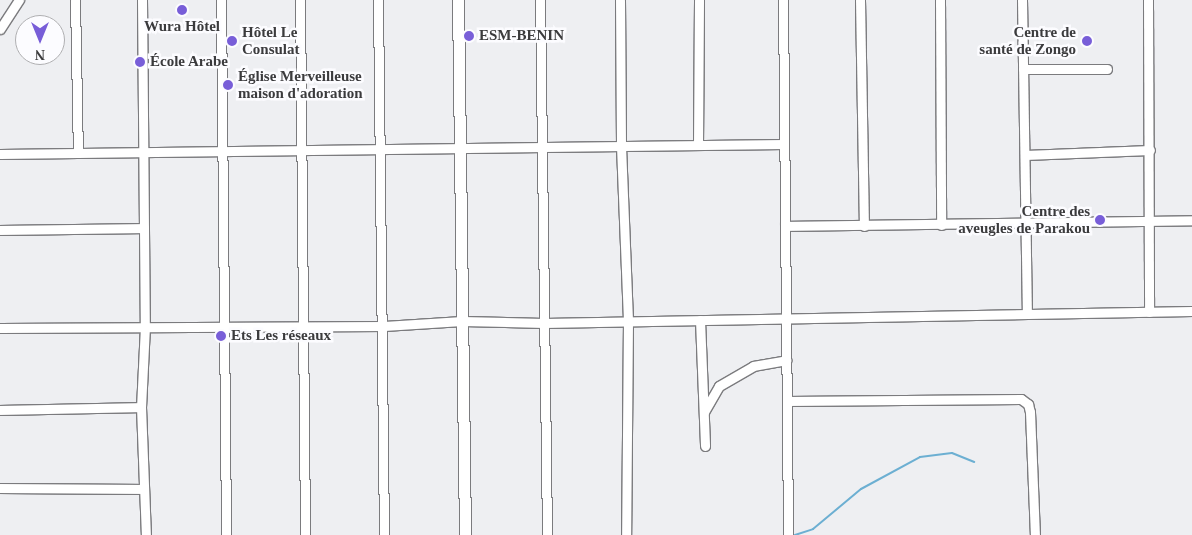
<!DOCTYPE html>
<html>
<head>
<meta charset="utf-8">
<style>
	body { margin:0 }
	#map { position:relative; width:1192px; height:535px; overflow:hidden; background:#eeeff2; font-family:Georgia,serif }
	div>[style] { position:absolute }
	.stream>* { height:2px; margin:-1px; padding:0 1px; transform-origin:1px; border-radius:1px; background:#6cafd2 }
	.roads { filter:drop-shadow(1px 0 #7b7b7e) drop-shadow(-1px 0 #7b7b7e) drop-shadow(0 1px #7b7b7e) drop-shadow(0 -1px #7b7b7e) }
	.street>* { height:9px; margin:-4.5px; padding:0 4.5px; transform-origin:4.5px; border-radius:4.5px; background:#fff }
	.secondary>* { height:11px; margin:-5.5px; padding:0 5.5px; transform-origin:5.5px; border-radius:5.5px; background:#fff }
	.dots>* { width:14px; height:14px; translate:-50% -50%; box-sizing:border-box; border:2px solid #fcfcff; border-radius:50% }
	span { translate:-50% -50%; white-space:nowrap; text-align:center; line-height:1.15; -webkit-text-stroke:5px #fcfcff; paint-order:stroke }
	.poi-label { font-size:15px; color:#3b3b3d; font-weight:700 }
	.left { translate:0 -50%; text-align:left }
	.right { translate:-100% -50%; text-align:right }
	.north { position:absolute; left:15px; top:15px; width:50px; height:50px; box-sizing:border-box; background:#fcfcff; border:1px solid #afafb1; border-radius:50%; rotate:180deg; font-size:14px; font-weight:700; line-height:20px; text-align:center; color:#3b3b3d }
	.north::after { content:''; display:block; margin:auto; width:18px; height:22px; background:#785ed8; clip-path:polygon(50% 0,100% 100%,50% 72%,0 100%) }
</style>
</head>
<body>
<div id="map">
	<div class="stream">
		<div style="left:795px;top:535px;width:19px;rotate:-18deg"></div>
		<div style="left:813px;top:529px;width:62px;rotate:-39.8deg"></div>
		<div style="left:861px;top:489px;width:67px;rotate:-28.5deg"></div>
		<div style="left:920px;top:457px;width:32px;rotate:-7deg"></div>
		<div style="left:952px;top:453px;width:24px;rotate:22deg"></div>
	</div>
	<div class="roads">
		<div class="street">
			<div style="left:75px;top:0;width:153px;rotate:88.9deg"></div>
			<div style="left:142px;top:0;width:326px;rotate:89.5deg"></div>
			<div style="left:145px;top:326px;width:81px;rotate:92.8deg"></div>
			<div style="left:141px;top:407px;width:128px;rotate:87.8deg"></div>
			<div style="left:221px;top:0;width:535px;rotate:89.46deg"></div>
			<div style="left:300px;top:0;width:535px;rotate:89.46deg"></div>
			<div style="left:378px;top:0;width:535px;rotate:89.36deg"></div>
			<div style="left:540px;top:0;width:535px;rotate:89.25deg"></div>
			<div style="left:620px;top:0;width:146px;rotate:89.6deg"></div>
			<div style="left:621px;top:146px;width:175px;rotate:87.7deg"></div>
			<div style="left:628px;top:321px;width:214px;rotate:90.5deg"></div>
			<div style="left:783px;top:0;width:535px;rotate:89.46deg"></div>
			<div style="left:860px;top:0;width:226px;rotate:89deg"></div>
			<div style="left:940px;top:0;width:225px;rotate:89.7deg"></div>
			<div style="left:1022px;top:0;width:314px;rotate:89.1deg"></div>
			<div style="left:1148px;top:0;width:312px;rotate:89.8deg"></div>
			<div style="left:0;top:29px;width:35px;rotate:-57deg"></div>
			<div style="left:1023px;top:69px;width:84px"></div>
			<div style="left:698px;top:145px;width:145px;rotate:-89.6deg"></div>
			<div style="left:0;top:154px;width:784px;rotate:-0.73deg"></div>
			<div style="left:1025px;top:155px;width:125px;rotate:-2.3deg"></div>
			<div style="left:785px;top:226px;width:407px;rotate:-0.8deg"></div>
			<div style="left:0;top:230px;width:144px;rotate:-0.8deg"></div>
			<div style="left:700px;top:320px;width:126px;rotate:87.7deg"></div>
			<div style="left:0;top:328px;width:384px;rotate:-0.3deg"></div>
			<div style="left:384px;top:326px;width:78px;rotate:-3.7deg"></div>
			<div style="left:462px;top:321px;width:82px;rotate:1.4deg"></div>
			<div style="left:544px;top:323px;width:648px;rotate:-1.06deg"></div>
			<div style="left:787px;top:401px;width:234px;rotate:-0.5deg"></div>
			<div style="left:1021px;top:399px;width:9px;rotate:36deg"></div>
			<div style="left:1028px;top:404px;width:8px;rotate:76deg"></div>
			<div style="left:1030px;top:412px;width:123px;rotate:87.7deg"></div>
			<div style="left:0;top:410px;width:141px;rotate:-1.2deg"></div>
			<div style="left:704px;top:412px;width:30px;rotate:-60deg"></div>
			<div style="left:719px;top:386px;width:39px;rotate:-30deg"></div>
			<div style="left:753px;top:366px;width:34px;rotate:-10deg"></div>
			<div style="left:0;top:488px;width:143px;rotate:0.4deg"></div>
		</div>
		<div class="secondary">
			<div style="left:458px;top:0;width:535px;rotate:89.25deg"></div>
		</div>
	</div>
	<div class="dots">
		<div style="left:182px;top:10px;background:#785ed8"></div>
		<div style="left:469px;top:36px;background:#785ed8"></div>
		<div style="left:232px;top:41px;background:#785ed8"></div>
		<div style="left:1087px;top:41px;background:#785ed8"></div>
		<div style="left:140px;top:62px;background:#785ed8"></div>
		<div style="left:228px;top:85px;background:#785ed8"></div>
		<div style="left:1100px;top:220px;background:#785ed8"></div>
		<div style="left:221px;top:336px;background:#785ed8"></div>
	</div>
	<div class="poi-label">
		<span style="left:182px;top:27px">Wura Hôtel</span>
		<span class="left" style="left:242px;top:41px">Hôtel Le<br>Consulat</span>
		<span class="right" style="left:1076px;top:41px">Centre de<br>santé de Zongo</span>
		<span class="left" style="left:479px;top:36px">ESM-BENIN</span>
		<span class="left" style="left:150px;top:62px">École Arabe</span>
		<span class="left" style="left:238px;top:85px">Église Merveilleuse<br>maison d'adoration</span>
		<span class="right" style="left:1090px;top:220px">Centre des<br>aveugles de Parakou</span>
		<span class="left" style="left:231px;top:336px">Ets Les réseaux</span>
	</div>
	<div class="north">N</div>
</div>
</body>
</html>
